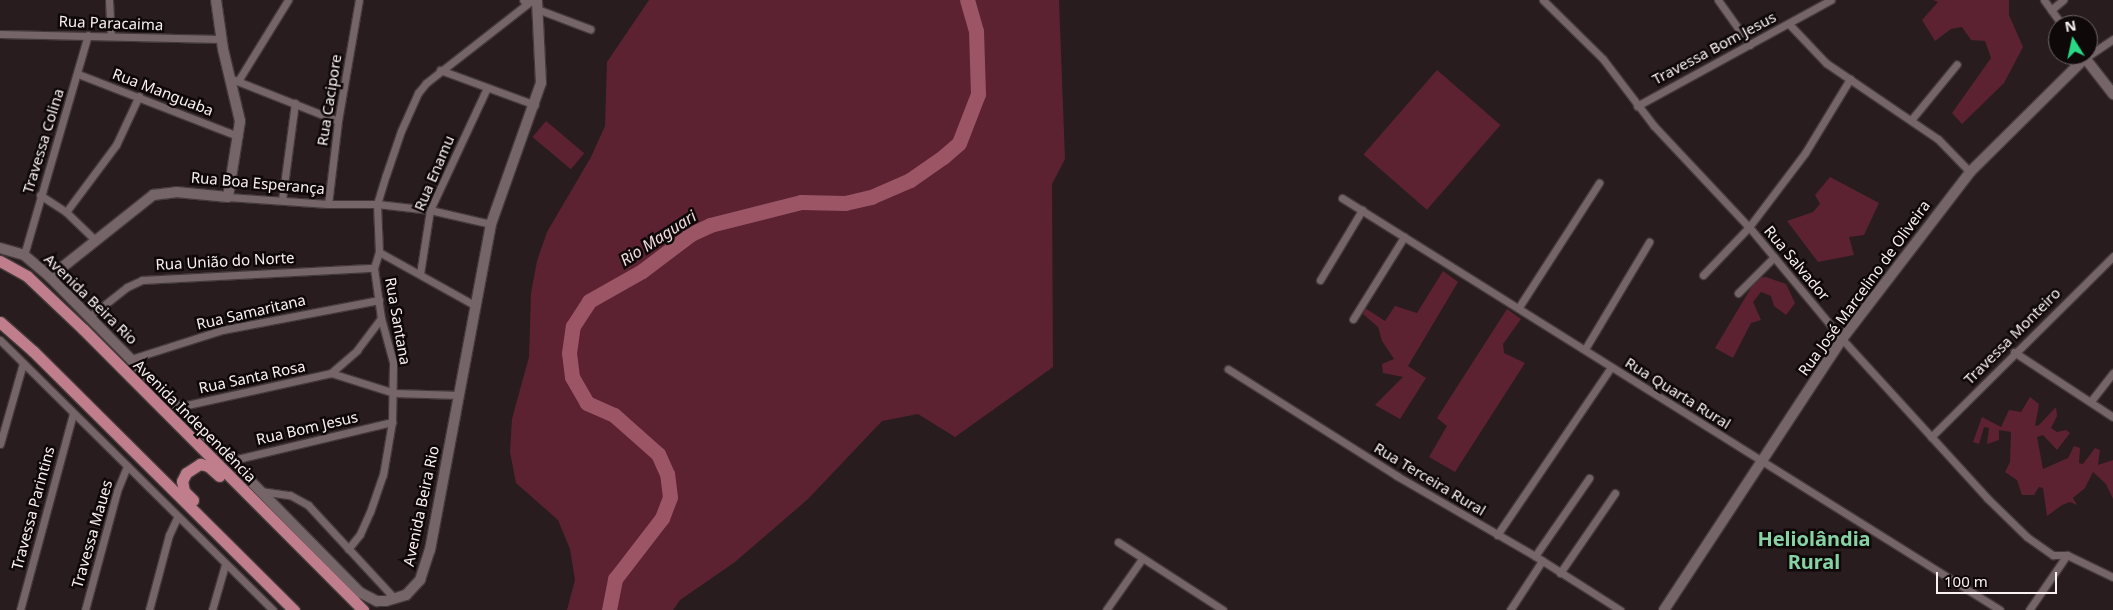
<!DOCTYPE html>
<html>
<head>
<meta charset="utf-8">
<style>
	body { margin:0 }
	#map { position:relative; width:2113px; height:610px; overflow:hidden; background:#291c1e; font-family:"Noto Sans",sans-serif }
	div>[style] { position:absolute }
	.green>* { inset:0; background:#5c2231; transform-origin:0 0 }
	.river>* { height:15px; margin:-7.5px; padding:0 7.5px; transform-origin:7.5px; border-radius:7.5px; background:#9b5565 }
	.roads { filter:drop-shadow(1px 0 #443a3b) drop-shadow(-1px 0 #443a3b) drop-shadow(0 1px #443a3b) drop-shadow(0 -1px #443a3b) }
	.street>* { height:7px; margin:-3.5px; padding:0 3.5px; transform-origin:3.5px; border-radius:3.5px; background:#766568 }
	.secondary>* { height:10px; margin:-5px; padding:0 5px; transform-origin:5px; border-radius:5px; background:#766568 }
	.primary>* { height:11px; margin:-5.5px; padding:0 5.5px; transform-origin:5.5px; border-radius:5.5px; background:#c07e8c }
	span { translate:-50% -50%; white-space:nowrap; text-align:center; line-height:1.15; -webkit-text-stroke:5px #0e0809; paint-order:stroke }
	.street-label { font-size:15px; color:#faf1f2 }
	.water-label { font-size:16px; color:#f2dce0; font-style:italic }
	.district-label { font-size:20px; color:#87d2a4; font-weight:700 }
	.north { position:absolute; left:2048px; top:15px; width:50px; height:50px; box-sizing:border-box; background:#0e0809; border:1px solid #6c6566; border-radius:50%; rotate:350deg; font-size:14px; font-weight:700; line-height:20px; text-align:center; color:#faf1f2 }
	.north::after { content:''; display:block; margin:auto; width:18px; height:22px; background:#28d885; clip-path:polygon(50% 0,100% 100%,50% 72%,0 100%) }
	.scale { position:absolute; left:1936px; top:572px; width:121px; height:22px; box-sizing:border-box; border:2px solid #faf1f2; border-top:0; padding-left:6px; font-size:15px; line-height:18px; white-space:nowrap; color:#faf1f2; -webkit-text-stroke:4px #0e0809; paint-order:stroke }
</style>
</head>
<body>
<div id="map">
	<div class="green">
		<div style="clip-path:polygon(649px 0,1059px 0,1065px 159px,1052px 184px,1053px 367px,955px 437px,918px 414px,882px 421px,808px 499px,735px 562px,680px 600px,673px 610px,567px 610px,575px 580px,570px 549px,558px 520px,516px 483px,510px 452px,512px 419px,529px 357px,531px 293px,537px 261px,547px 232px,591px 157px,605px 126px,607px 62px)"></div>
		<div style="clip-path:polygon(1933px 0,2009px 0,2009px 15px,2023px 47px,2004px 83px,1962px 124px,1952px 113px,1991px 58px,1985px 41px,1971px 40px,1962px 27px,1951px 29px,1935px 41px,1922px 20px,1938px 2px)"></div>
		<div style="left:1437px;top:70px;width:84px;height:112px;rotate:41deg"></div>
		<div style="left:546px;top:121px;width:50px;height:21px;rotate:40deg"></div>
		<div style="clip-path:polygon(1830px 177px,1879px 203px,1864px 235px,1849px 237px,1854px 255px,1818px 262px,1787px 221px,1813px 212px,1820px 204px,1815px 195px)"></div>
		<div style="clip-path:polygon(1443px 271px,1458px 282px,1408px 366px,1426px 378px,1400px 419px,1375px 405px,1403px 377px,1383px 373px,1382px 364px,1394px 359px,1382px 341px,1378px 327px,1363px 314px,1365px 308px,1385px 321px,1395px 306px,1417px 313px)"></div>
		<div style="clip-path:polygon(1766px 277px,1786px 284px,1795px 303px,1786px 315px,1774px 306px,1771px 296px,1761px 292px,1753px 302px,1761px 320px,1751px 323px,1733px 358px,1715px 348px,1757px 278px)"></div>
		<div style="clip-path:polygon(1507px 309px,1521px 319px,1503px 344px,1504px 353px,1525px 363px,1455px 472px,1429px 457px,1447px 426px,1437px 418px)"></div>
		<div style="clip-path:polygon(2030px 397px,2039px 404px,2035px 426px,2039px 425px,2056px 407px,2057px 416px,2051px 428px,2057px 432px,2066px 430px,2070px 433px,2057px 450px,2043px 435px,2037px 437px,2043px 469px,2068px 458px,2074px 446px,2080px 448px,2079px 463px,2083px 464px,2095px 448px,2100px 450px,2098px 465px,2113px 460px,2113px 499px,2106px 484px,2093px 472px,2085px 488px,2073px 498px,2077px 505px,2070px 502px,2062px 505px,2047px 516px,2043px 488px,2039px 487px,2034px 495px,2022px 495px,2017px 480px,2005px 472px,2010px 462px,2011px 432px,1999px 430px,1999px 440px,1987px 444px,1989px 428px,1984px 427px,1979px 444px,1973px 442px,1982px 417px,2001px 427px,2009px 410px,2021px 412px)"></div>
	</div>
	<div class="river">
		<div style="left:609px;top:610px;width:32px;rotate:-79deg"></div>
		<div style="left:615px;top:579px;width:77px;rotate:-52.4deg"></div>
		<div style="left:662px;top:518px;width:22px;rotate:-69deg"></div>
		<div style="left:670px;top:497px;width:23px;rotate:-97deg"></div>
		<div style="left:667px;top:474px;width:22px;rotate:-114deg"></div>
		<div style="left:658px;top:454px;width:59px;rotate:-138.4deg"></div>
		<div style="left:614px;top:415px;width:30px;rotate:-156deg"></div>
		<div style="left:587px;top:403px;width:30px;rotate:-120deg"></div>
		<div style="left:572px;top:377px;width:24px;rotate:-97deg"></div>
		<div style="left:569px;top:353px;width:27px;rotate:-82deg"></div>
		<div style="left:573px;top:326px;width:30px;rotate:-57deg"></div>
		<div style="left:589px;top:301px;width:61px;rotate:-29.5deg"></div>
		<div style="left:642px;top:271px;width:61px;rotate:-37.1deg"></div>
		<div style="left:691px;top:234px;width:21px;rotate:-25deg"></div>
		<div style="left:710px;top:225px;width:94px;rotate:-14.2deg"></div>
		<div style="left:801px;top:202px;width:44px;rotate:1.3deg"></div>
		<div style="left:845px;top:203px;width:27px;rotate:-13deg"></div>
		<div style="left:871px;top:197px;width:43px;rotate:-23.6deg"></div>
		<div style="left:910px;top:180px;width:40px;rotate:-34.9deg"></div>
		<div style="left:943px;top:157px;width:21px;rotate:-41deg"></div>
		<div style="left:959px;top:143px;width:53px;rotate:-68.8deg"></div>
		<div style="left:978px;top:94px;width:63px;rotate:-91.8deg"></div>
		<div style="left:976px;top:31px;width:32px;rotate:-106deg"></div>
	</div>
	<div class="roads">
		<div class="street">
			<div style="left:109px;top:0;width:36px;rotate:87deg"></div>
			<div style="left:1543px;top:0;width:84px;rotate:44.5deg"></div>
			<div style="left:1603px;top:59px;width:84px;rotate:52.7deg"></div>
			<div style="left:1654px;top:126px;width:139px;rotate:46.8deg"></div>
			<div style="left:1749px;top:227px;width:146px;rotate:50.3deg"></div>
			<div style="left:1842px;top:339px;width:215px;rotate:47.6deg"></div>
			<div style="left:1987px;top:498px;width:56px;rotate:44.3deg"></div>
			<div style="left:2027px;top:537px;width:32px;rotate:35deg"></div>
			<div style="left:2053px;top:555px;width:14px"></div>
			<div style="left:2067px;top:555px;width:51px;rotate:25.6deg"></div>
			<div style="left:1718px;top:0;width:55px;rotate:54.6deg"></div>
			<div style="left:2044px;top:0;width:31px;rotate:54deg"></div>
			<div style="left:537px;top:9px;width:57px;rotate:20.7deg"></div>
			<div style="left:2051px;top:10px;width:16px;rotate:-40deg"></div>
			<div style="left:1789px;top:24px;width:54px;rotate:46.5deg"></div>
			<div style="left:1826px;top:63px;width:135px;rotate:34.2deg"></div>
			<div style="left:1938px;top:139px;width:46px;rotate:45.9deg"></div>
			<div style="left:0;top:34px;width:221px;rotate:1.3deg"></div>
			<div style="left:2084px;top:55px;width:3px;rotate:72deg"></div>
			<div style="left:2085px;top:58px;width:34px;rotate:-34deg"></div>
			<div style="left:440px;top:70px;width:101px;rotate:20.2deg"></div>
			<div style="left:78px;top:74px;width:172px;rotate:21.2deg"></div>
			<div style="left:232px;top:79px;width:114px;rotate:21.6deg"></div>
			<div style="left:238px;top:81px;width:95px;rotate:-58.3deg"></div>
			<div style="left:1637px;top:106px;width:221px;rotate:-28.7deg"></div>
			<div style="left:1911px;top:120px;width:72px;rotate:-50.6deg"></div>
			<div style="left:40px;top:195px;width:31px;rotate:33deg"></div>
			<div style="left:66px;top:212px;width:39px;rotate:44deg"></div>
			<div style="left:228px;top:197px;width:100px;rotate:4deg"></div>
			<div style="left:328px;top:204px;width:49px"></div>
			<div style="left:377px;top:204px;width:53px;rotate:6.5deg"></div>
			<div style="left:430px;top:210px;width:63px;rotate:12.9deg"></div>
			<div style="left:1342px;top:198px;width:776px;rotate:32.05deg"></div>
			<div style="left:282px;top:200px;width:98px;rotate:-82.4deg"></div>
			<div style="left:328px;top:204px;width:84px;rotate:-83.1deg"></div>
			<div style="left:338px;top:121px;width:123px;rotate:-80.2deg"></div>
			<div style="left:66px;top:212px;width:84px;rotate:-53.3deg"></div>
			<div style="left:116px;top:145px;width:54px;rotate:-64.9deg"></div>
			<div style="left:379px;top:252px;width:111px;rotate:29.1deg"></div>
			<div style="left:24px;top:255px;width:229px;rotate:-73.8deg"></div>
			<div style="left:420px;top:274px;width:65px;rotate:-81.1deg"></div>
			<div style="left:430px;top:210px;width:135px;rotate:-65deg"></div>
			<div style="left:1703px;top:275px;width:66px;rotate:-46.2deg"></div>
			<div style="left:1749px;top:227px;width:93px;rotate:-52.9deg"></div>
			<div style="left:1805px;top:153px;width:87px;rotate:-58.7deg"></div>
			<div style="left:1320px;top:280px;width:82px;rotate:-59deg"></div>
			<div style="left:1738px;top:293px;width:51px;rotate:-45deg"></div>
			<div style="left:1519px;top:307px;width:148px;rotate:-57.2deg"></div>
			<div style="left:89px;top:317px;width:48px;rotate:-38.3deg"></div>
			<div style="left:127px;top:287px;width:17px;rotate:-25deg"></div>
			<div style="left:142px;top:280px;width:232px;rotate:-3deg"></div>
			<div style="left:1353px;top:319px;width:97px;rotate:-58.1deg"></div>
			<div style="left:0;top:340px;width:384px;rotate:44.7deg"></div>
			<div style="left:1585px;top:349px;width:125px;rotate:-59.1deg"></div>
			<div style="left:2014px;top:352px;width:118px;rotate:33.3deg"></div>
			<div style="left:131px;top:359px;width:96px;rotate:-17.7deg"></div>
			<div style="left:222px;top:330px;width:160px;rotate:-10.8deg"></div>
			<div style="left:1228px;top:369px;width:200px;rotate:32.3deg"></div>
			<div style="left:1397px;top:476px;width:160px;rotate:30.1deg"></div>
			<div style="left:1535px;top:556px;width:101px;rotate:32.4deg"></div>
			<div style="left:331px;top:373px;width:66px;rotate:17.6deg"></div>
			<div style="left:394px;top:393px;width:65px;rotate:1.8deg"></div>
			<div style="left:2091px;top:401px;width:36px;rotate:-52deg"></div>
			<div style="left:178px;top:407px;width:157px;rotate:-12.5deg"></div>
			<div style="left:331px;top:373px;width:35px;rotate:-41deg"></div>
			<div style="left:357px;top:350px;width:40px;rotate:-53deg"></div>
			<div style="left:1931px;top:437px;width:257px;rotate:-44.8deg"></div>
			<div style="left:0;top:444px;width:84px;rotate:-74.1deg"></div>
			<div style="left:229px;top:461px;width:168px;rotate:-13.5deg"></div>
			<div style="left:260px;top:491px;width:30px;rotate:8deg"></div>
			<div style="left:290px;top:495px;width:21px;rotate:29deg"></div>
			<div style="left:308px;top:505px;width:128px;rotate:47.2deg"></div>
			<div style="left:1497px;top:535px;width:203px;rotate:-55.8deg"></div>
			<div style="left:1118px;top:542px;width:125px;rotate:32.9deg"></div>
			<div style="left:348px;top:549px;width:19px;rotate:-51deg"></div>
			<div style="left:360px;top:534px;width:24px;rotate:-66deg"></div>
			<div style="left:370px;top:512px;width:39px;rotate:-71deg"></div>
			<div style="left:383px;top:475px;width:54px;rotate:-80.4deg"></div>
			<div style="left:392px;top:422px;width:60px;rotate:-89deg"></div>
			<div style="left:393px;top:362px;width:46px;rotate:-105.3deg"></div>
			<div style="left:381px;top:318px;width:50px;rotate:-98deg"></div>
			<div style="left:374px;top:268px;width:17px;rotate:-73deg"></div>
			<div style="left:379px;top:252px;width:48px;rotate:-92.4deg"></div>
			<div style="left:377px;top:204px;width:30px;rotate:-73deg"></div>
			<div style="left:386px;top:175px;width:46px;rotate:-71.2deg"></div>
			<div style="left:401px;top:131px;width:42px;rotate:-65.9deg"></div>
			<div style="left:418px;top:93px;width:13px;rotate:-51deg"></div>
			<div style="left:426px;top:83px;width:133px;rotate:-38deg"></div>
			<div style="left:1535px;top:556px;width:95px;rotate:-55.3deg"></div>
			<div style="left:1560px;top:573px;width:97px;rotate:-55.5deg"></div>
			<div style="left:20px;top:610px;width:204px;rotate:-74.9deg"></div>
			<div style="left:85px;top:610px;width:123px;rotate:-74.9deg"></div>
			<div style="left:117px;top:491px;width:27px;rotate:-68deg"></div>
			<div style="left:149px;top:610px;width:78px;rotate:-75.1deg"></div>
			<div style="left:169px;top:535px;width:19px;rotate:-65deg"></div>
			<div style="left:212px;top:610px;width:47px;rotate:-73.9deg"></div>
			<div style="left:1106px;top:610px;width:62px;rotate:-54.8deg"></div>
			<div style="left:1510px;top:610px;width:59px;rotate:-56.9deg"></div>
			<div style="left:2029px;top:610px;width:67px;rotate:-55.4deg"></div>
		</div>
		<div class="secondary">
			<div style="left:0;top:248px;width:25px;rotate:16deg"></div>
			<div style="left:24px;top:255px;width:34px;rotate:40deg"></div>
			<div style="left:50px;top:277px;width:443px;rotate:45.5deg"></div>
			<div style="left:361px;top:593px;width:18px;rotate:27deg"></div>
			<div style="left:377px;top:601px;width:9px"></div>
			<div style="left:386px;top:601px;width:21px;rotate:-17deg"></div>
			<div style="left:406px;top:595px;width:21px;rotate:-47deg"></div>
			<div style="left:420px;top:580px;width:32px;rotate:-72deg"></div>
			<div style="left:430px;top:550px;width:332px;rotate:-79.4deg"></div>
			<div style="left:491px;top:224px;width:150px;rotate:-70.5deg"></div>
			<div style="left:541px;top:83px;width:82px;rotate:-92.8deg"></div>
			<div style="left:537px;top:1px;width:12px;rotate:-175deg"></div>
			<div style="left:50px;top:277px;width:132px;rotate:-38.5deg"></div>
			<div style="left:153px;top:195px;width:23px;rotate:-7deg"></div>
			<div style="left:176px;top:192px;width:52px;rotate:5.5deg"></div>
			<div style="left:228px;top:197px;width:77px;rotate:-81deg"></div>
			<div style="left:240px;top:121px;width:74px;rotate:-103.3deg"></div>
			<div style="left:223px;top:49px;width:49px;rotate:-98.1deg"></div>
			<div style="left:1664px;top:610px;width:324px;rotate:-56.7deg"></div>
			<div style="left:1842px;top:339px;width:210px;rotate:-52.5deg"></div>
			<div style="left:1970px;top:172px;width:162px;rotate:-44.7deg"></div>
			<div style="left:2085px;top:58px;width:46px;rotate:52.1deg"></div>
		</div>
		<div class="primary">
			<div style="left:0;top:261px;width:31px;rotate:29deg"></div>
			<div style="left:27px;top:276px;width:77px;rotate:43.4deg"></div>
			<div style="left:83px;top:329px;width:397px;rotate:45.1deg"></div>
			<div style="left:0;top:322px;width:44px;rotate:41.3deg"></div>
			<div style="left:33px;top:351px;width:368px;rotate:44.8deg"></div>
			<div style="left:193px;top:500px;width:13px;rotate:-135deg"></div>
			<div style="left:184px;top:491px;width:10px;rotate:-101deg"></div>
			<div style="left:182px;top:481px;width:9px;rotate:-63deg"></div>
			<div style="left:186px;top:473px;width:17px;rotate:-33deg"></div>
			<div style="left:200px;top:464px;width:8px;rotate:14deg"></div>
			<div style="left:208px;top:466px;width:15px;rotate:42deg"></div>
		</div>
	</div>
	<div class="street-label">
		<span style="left:111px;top:23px;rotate:2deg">Rua Paracaima</span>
		<span style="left:1714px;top:48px;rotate:-28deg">Travessa Bom Jesus</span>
		<span style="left:163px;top:92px;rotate:21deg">Rua Manguaba</span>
		<span style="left:329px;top:100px;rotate:-81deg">Rua Cacipore</span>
		<span style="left:43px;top:141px;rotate:-73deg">Travessa Colina</span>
		<span style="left:434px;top:173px;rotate:-67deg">Rua Enamu</span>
		<span style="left:258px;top:183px;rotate:5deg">Rua Boa Esperança</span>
		<span style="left:225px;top:261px;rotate:-3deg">Rua União do Norte</span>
		<span style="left:1797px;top:263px;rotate:50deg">Rua Salvador</span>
		<span style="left:1864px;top:288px;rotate:-54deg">Rua José Marcelino de Oliveira</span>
		<span style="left:91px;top:299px;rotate:44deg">Avenida Beira Rio</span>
		<span style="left:251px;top:312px;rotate:-13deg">Rua Samaritana</span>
		<span style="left:398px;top:321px;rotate:80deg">Rua Santana</span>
		<span style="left:2012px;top:336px;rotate:-45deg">Travessa Monteiro</span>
		<span style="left:252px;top:377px;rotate:-12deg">Rua Santa Rosa</span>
		<span style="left:1678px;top:393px;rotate:32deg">Rua Quarta Rural</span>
		<span style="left:195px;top:421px;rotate:45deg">Avenida Independência</span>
		<span style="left:307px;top:428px;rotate:-13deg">Rua Bom Jesus</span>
		<span style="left:1430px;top:479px;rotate:31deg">Rua Terceira Rural</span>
		<span style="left:421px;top:506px;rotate:-78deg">Avenida Beira Rio</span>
		<span style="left:33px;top:508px;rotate:-75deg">Travessa Parintins</span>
		<span style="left:92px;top:534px;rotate:-74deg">Travessa Maues</span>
	</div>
	<div class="water-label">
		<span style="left:658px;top:238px;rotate:-33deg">Rio Maguari</span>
	</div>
	<div class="district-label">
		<span style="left:1814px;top:550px">Heliolândia<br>Rural</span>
	</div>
	<div class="north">N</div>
	<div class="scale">100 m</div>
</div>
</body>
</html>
